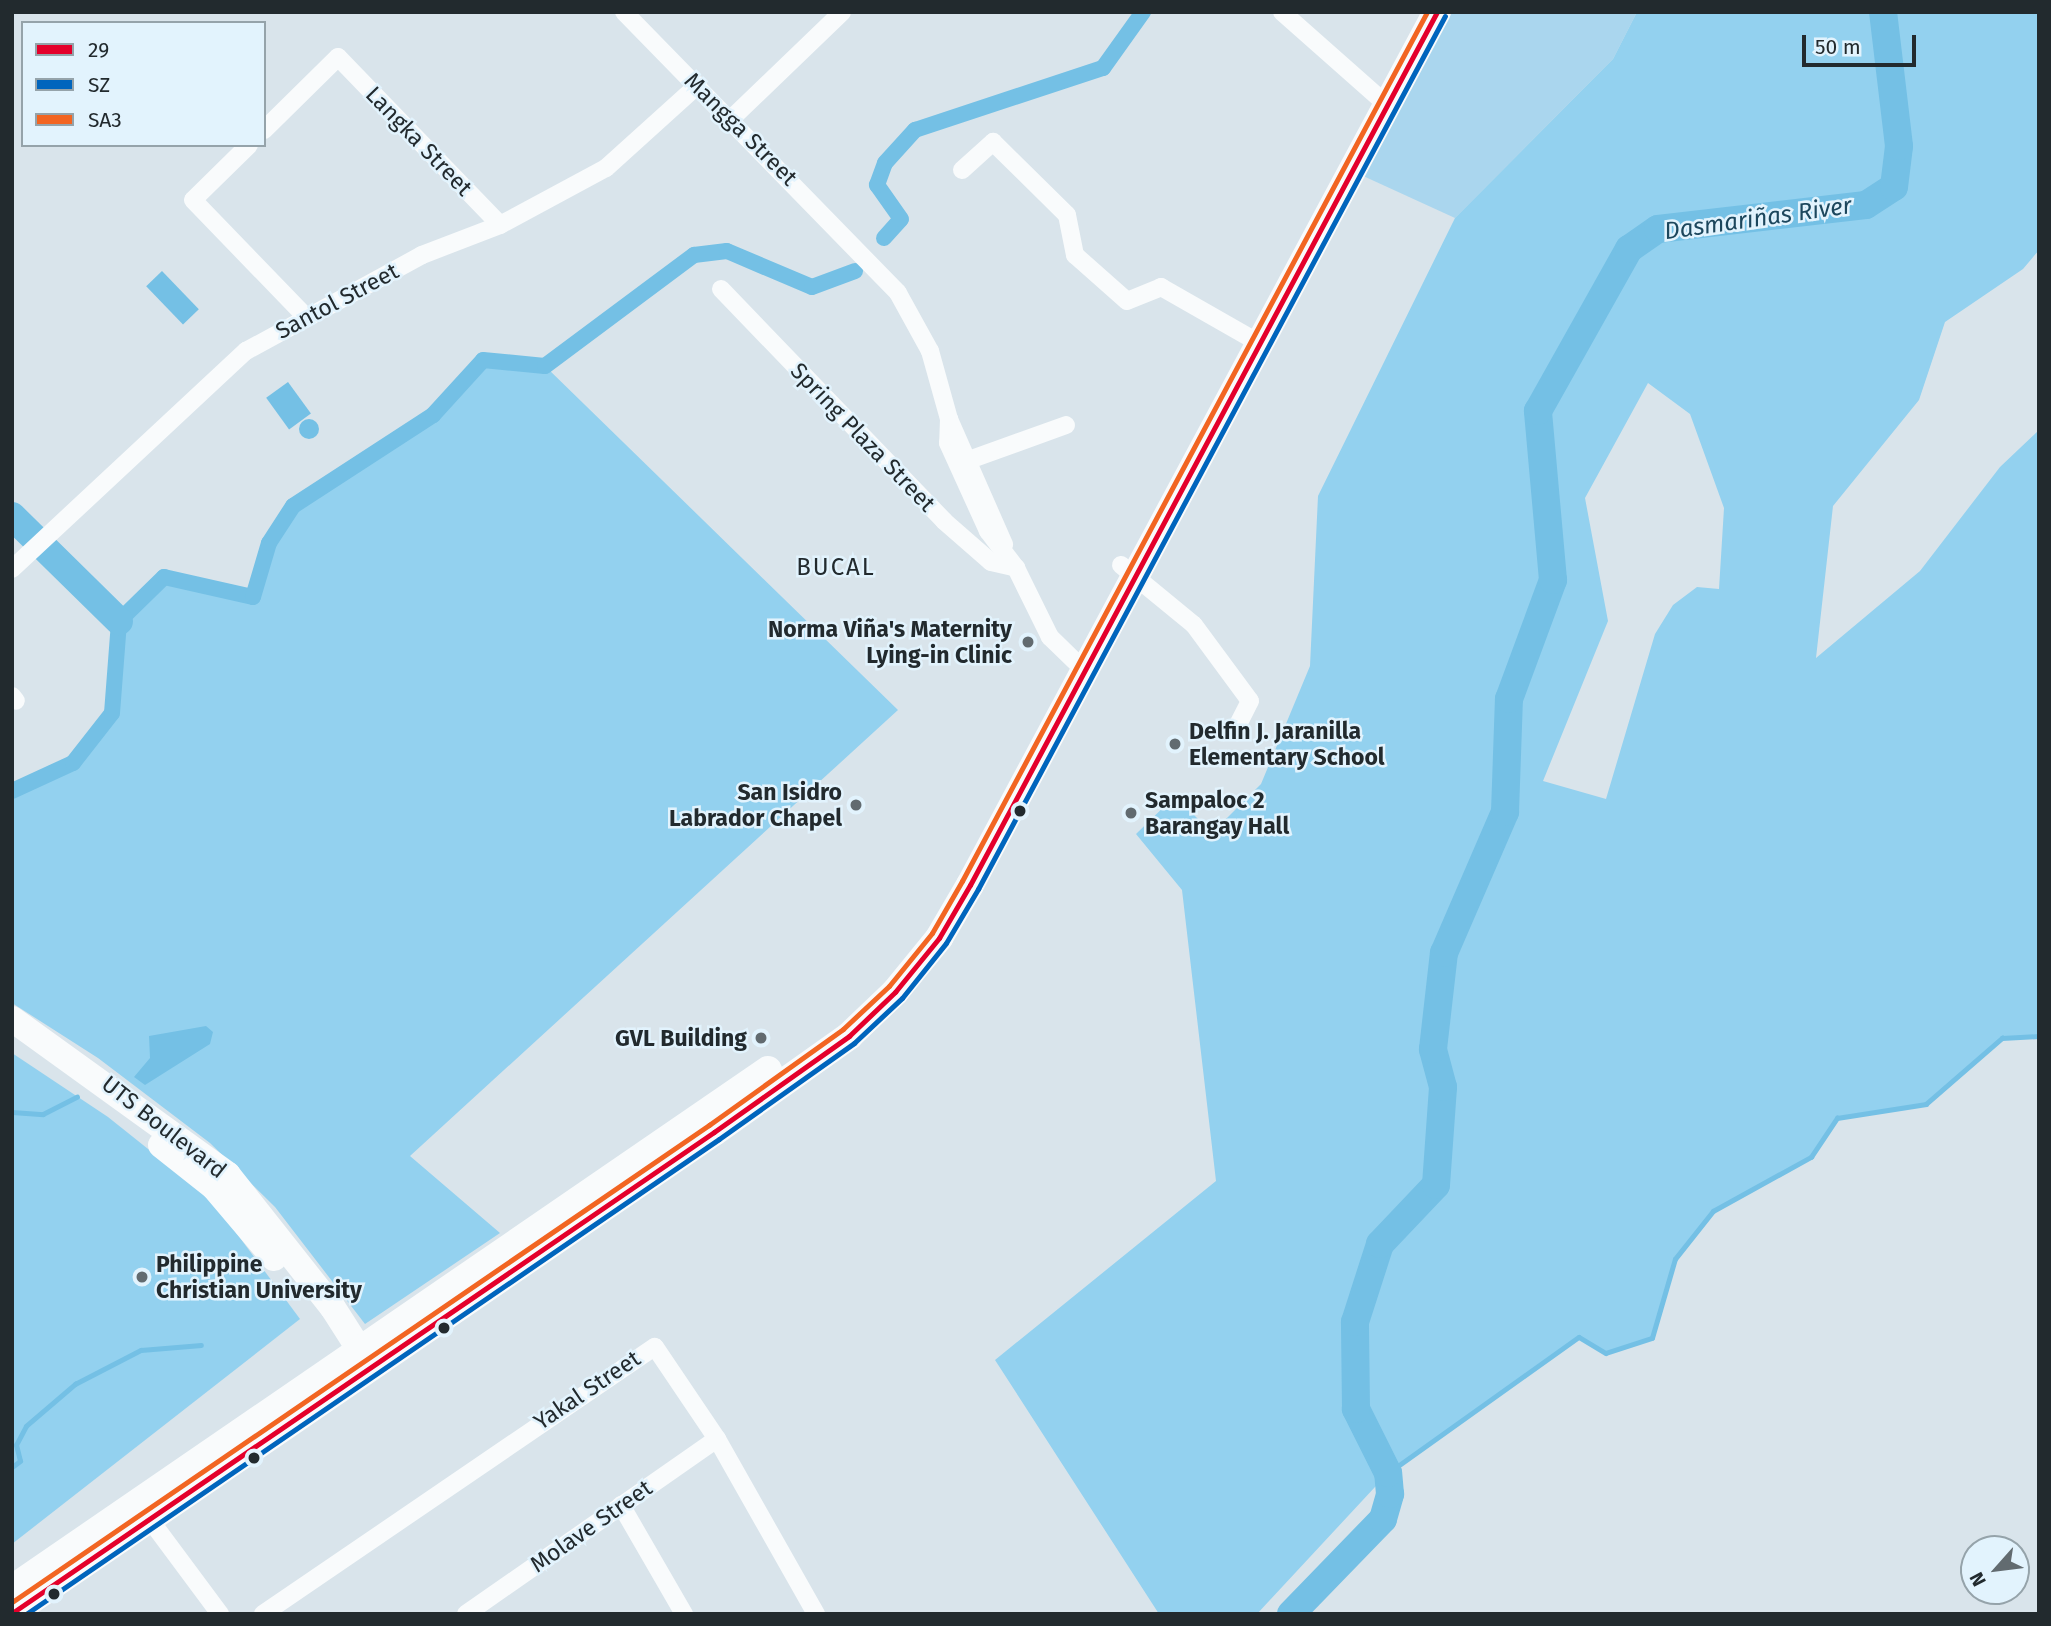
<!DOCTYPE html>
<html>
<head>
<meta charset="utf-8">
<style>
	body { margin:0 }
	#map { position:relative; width:2051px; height:1626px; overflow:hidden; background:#d9e4eb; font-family:"Fira Sans",sans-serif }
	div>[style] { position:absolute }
	.green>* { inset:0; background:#aad6ee }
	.forest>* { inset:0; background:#93d1ef }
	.water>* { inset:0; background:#74c0e5; transform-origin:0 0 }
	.round { border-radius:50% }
	.stream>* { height:4.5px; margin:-2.25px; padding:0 2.25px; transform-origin:2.25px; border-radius:2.25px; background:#74c0e5 }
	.canal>* { height:16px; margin:-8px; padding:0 8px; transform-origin:8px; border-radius:8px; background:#74c0e5 }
	.river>* { height:28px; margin:-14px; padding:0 14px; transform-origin:14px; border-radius:14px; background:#74c0e5 }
	.minor>* { height:18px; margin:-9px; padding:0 9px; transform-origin:9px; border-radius:9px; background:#f9fbfc }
	.secondary>* { height:26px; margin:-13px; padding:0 13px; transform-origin:13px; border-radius:13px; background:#f9fbfc }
	.primary>* { height:28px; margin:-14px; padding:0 14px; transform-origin:14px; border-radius:14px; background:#f9fbfc }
	.bus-1>* { height:5px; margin:-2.5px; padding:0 2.5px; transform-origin:2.5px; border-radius:2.5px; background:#e4002b }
	.bus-2>* { height:5px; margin:-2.5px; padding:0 2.5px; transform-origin:2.5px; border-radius:2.5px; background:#0065bd }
	.bus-3>* { height:5px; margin:-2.5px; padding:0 2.5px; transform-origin:2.5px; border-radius:2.5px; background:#f26522 }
	.dots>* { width:19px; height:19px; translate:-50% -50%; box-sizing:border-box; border:4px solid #e2f3fd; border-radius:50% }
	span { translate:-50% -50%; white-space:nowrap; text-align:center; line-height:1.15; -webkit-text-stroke:5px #e2f3fd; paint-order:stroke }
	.street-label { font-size:23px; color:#222a2e }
	.poi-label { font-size:23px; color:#222a2e; font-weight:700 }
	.right { translate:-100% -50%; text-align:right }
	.left { translate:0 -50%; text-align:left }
	.water-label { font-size:24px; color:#1c475d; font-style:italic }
	.neighbourhood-label { font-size:24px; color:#222a2e; letter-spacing:2px }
	.frame { position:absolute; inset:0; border:14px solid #222a2e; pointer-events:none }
	.legend { position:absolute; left:21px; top:21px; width:245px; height:126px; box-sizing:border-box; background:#e2f3fd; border:2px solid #95a3aa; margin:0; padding:9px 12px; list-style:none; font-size:21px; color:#222a2e }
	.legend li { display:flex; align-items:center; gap:14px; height:35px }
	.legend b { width:35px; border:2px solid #95a3aa }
	.north { position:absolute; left:1960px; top:1535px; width:70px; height:70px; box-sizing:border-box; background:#e2f3fd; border:2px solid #95a3aa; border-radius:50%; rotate:242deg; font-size:19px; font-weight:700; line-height:28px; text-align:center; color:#222a2e }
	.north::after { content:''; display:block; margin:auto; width:24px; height:32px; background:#626b70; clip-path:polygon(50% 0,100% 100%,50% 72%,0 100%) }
	.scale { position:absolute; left:1802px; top:35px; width:114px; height:32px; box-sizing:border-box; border:4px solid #222a2e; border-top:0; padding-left:9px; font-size:21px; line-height:24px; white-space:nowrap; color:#222a2e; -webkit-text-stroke:5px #e2f3fd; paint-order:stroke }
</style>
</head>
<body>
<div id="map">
	<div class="green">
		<div style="clip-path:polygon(1452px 12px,1637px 12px,1613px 59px,1455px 218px,1361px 175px)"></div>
	</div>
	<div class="forest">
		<div style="clip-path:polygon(evenodd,1637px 12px,2039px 12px,2039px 250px,2023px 269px,1945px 322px,1919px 400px,1833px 506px,1816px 658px,1920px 571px,2000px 467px,2039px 430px,2039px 1036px,2002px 1038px,1926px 1104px,1837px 1118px,1811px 1157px,1713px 1211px,1675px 1259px,1652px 1338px,1606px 1353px,1579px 1337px,1388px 1473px,1257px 1614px,1159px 1614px,995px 1360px,1216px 1181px,1182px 890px,1136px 834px,1175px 796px,1212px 833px,1261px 784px,1310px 666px,1318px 496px,1455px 218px,1613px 59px,1637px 12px,1648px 383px,1690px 414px,1724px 508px,1719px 589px,1697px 587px,1673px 605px,1655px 634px,1606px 799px,1543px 781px,1608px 621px,1585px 498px,1648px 383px)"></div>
		<div style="clip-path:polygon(483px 360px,545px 366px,898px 710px,410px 1156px,500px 1233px,365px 1324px,275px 1207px,210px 1143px,98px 1058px,12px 1003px,12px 791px,73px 763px,112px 714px,119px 621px,164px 577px,253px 597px,269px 543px,293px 506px,433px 415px)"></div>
		<div style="clip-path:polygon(12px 1053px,108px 1117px,212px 1200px,300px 1319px,12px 1544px)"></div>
	</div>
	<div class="water">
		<div style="left:162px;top:271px;width:53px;height:22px;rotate:46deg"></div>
		<div style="left:288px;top:382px;width:39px;height:27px;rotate:54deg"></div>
		<div class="round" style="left:299px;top:419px;width:20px;height:20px"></div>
		<div style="clip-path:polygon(206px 1026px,213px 1032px,210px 1044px,145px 1085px,134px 1077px,150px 1058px,149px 1036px)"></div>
	</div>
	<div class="stream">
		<div style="left:12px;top:1112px;width:31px;rotate:4deg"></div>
		<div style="left:43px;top:1114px;width:38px;rotate:-27deg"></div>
		<div style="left:12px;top:1467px;width:10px;rotate:-37deg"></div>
		<div style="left:20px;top:1461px;width:16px;rotate:-104deg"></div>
		<div style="left:16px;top:1445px;width:21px;rotate:-62deg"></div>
		<div style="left:26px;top:1426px;width:65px;rotate:-40.6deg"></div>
		<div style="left:75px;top:1384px;width:74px;rotate:-27.3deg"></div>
		<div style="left:141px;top:1350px;width:60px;rotate:-4.8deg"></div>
		<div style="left:1388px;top:1473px;width:234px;rotate:-35.5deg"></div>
		<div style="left:1579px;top:1337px;width:31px;rotate:31deg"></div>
		<div style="left:1606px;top:1353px;width:48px;rotate:-18.1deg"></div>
		<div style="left:1652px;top:1338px;width:82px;rotate:-73.8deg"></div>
		<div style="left:1675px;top:1259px;width:61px;rotate:-51.6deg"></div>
		<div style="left:1713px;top:1211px;width:112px;rotate:-28.9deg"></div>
		<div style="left:1811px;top:1157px;width:47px;rotate:-56.3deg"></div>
		<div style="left:1837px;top:1118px;width:90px;rotate:-8.9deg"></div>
		<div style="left:1926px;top:1104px;width:101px;rotate:-41deg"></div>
		<div style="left:2002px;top:1038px;width:37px;rotate:-3deg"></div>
	</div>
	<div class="canal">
		<div style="left:884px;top:238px;width:25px;rotate:-48deg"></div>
		<div style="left:901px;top:219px;width:42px;rotate:-125.2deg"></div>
		<div style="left:877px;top:185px;width:23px;rotate:-70deg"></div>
		<div style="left:885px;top:163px;width:45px;rotate:-47.7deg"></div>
		<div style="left:915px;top:130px;width:198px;rotate:-18.3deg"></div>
		<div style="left:1103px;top:68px;width:69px;rotate:-54.5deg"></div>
		<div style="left:12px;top:791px;width:67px;rotate:-24.7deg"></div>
		<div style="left:73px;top:763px;width:63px;rotate:-52deg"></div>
		<div style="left:112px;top:713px;width:92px;rotate:-85.6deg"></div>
		<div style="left:119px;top:621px;width:63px;rotate:-44.4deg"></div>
		<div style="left:164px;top:577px;width:91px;rotate:12.7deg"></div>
		<div style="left:253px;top:597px;width:56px;rotate:-73.5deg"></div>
		<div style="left:269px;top:543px;width:44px;rotate:-57deg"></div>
		<div style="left:293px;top:506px;width:167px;rotate:-33deg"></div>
		<div style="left:433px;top:415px;width:74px;rotate:-47.7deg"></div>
		<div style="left:483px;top:360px;width:62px;rotate:5.5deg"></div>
		<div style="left:545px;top:366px;width:186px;rotate:-36.7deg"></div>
		<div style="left:694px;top:255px;width:33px;rotate:-7deg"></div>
		<div style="left:727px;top:251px;width:92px;rotate:23deg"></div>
		<div style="left:812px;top:287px;width:46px;rotate:-20.4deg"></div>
	</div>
	<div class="river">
		<div style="left:12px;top:516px;width:150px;rotate:44.5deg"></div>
		<div style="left:1291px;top:1614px;width:132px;rotate:-45.9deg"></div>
		<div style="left:1383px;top:1519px;width:26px;rotate:-74deg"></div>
		<div style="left:1390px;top:1494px;width:21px;rotate:-95deg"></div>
		<div style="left:1388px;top:1473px;width:72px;rotate:-116.6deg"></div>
		<div style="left:1356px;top:1409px;width:87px;rotate:-90.7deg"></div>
		<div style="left:1355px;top:1322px;width:82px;rotate:-72.2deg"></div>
		<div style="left:1380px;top:1244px;width:81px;rotate:-46.5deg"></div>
		<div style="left:1436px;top:1185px;width:98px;rotate:-85.9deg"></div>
		<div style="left:1443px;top:1087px;width:39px;rotate:-105deg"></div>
		<div style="left:1433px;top:1049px;width:97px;rotate:-83.5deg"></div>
		<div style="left:1444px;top:953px;width:154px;rotate:-66.6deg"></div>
		<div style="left:1505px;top:812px;width:113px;rotate:-88deg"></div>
		<div style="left:1509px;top:699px;width:127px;rotate:-69.7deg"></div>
		<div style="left:1553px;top:580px;width:170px;rotate:-95.1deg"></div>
		<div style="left:1538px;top:411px;width:186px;rotate:-60.7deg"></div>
		<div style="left:1629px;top:249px;width:35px;rotate:-35deg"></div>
		<div style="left:1658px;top:229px;width:209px;rotate:-6.6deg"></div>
		<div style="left:1866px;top:205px;width:33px;rotate:-33deg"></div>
		<div style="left:1894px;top:187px;width:41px;rotate:-83deg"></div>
		<div style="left:1899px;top:146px;width:135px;rotate:-96.8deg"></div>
	</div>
	<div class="minor">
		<div style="left:624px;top:12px;width:392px;rotate:45.7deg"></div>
		<div style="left:898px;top:293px;width:66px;rotate:61.1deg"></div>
		<div style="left:930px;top:351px;width:71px;rotate:74.4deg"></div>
		<div style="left:949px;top:419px;width:24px;rotate:92deg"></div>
		<div style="left:948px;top:443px;width:97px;rotate:65.6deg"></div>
		<div style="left:988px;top:531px;width:46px;rotate:52.9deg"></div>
		<div style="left:1016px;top:568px;width:77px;rotate:63.8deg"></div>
		<div style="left:1050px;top:637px;width:49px;rotate:44.2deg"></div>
		<div style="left:1282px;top:12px;width:140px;rotate:41.5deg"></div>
		<div style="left:731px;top:119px;width:154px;rotate:-43.9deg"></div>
		<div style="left:264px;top:130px;width:104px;rotate:-44.6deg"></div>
		<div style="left:338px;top:57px;width:233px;rotate:46deg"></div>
		<div style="left:249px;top:145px;width:78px;rotate:135.5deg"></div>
		<div style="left:193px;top:200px;width:160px;rotate:46deg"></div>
		<div style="left:962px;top:170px;width:42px;rotate:-42.1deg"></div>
		<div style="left:993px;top:142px;width:104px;rotate:44.6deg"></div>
		<div style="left:1067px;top:215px;width:41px;rotate:78.7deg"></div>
		<div style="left:1075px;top:255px;width:69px;rotate:41.5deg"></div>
		<div style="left:1127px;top:301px;width:37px;rotate:-22deg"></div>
		<div style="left:1161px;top:287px;width:113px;rotate:29.7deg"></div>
		<div style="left:721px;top:289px;width:322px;rotate:46.1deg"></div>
		<div style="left:944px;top:521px;width:62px;rotate:41.1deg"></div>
		<div style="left:991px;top:562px;width:26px;rotate:13deg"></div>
		<div style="left:949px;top:419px;width:137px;rotate:66.3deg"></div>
		<div style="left:969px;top:460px;width:103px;rotate:-19.8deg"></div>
		<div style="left:1121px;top:565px;width:94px;rotate:39.4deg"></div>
		<div style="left:1194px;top:625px;width:94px;rotate:53.6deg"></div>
		<div style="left:1250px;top:701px;width:29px;rotate:117deg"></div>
		<div style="left:12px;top:569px;width:320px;rotate:-43deg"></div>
		<div style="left:246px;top:351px;width:200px;rotate:-28.6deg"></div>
		<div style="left:422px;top:255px;width:84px;rotate:-21deg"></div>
		<div style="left:500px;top:225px;width:120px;rotate:-28.3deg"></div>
		<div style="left:606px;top:168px;width:124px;rotate:-42.1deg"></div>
		<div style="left:12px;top:696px;width:6px;rotate:51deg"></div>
		<div style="left:621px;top:1505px;width:126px;rotate:60deg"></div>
		<div style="left:145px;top:1513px;width:126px;rotate:53.4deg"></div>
		<div style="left:263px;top:1614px;width:474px;rotate:-34.3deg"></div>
		<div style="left:655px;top:1347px;width:111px;rotate:56deg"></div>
		<div style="left:717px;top:1439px;width:201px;rotate:60.5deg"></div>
		<div style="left:466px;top:1614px;width:306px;rotate:-34.9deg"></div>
	</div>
	<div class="secondary">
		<div style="left:12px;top:1019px;width:266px;rotate:35.8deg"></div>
		<div style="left:228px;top:1175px;width:169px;rotate:51.7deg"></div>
		<div style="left:333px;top:1308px;width:52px;rotate:57.5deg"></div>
		<div style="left:361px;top:1352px;width:20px;rotate:79deg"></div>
		<div style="left:161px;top:1145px;width:68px;rotate:38.4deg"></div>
		<div style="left:214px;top:1187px;width:93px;rotate:49.8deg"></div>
	</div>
	<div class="primary">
		<div style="left:12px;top:1589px;width:917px;rotate:-34.47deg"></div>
		<div style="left:12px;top:1613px;width:851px;rotate:-34.42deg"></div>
		<div style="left:714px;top:1132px;width:166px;rotate:-35.4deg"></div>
		<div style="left:849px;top:1036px;width:64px;rotate:-43.7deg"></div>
		<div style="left:895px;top:992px;width:70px;rotate:-50.8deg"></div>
		<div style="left:939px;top:938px;width:61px;rotate:-59.7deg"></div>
		<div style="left:970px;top:885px;width:990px;rotate:-61.86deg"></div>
	</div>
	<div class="bus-1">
		<div style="left:12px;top:1613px;width:851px;rotate:-34.42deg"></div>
		<div style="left:714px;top:1132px;width:166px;rotate:-35.4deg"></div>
		<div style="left:849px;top:1036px;width:64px;rotate:-43.7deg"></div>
		<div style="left:895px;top:992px;width:70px;rotate:-50.8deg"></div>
		<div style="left:939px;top:938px;width:61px;rotate:-59.7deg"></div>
		<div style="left:970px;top:885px;width:990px;rotate:-61.86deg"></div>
	</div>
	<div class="bus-2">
		<div style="left:26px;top:1614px;width:840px;rotate:-34.43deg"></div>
		<div style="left:719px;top:1139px;width:166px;rotate:-35.4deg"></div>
		<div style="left:854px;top:1043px;width:66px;rotate:-43.2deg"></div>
		<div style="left:902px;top:998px;width:70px;rotate:-51.3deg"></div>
		<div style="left:946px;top:943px;width:63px;rotate:-59.3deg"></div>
		<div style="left:978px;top:889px;width:990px;rotate:-61.86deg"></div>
	</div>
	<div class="bus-3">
		<div style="left:12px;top:1602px;width:845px;rotate:-34.39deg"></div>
		<div style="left:709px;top:1125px;width:165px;rotate:-35.6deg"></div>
		<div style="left:843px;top:1029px;width:63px;rotate:-43.1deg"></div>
		<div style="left:889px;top:986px;width:68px;rotate:-50.9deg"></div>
		<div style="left:932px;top:933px;width:60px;rotate:-60deg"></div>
		<div style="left:962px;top:881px;width:986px;rotate:-61.85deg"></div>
	</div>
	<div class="dots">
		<div style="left:1028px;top:642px;background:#626b70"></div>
		<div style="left:1175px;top:744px;background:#626b70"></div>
		<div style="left:856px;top:805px;background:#626b70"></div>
		<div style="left:1020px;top:811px;background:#222a2e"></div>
		<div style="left:1131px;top:813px;background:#626b70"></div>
		<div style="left:761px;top:1038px;background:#626b70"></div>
		<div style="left:142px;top:1277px;background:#626b70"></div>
		<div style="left:444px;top:1328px;background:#222a2e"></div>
		<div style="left:254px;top:1458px;background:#222a2e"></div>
		<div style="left:54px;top:1594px;background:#222a2e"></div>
	</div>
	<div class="street-label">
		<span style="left:741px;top:129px;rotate:45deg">Mangga Street</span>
		<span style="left:419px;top:141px;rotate:46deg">Langka Street</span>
		<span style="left:337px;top:301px;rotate:-28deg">Santol Street</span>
		<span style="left:863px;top:437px;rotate:46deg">Spring Plaza Street</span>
		<span style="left:164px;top:1127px;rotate:38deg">UTS Boulevard</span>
		<span style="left:587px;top:1390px;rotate:-34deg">Yakal Street</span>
		<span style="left:591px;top:1526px;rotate:-35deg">Molave Street</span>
	</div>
	<div class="poi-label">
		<span class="right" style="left:1012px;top:642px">Norma Viña's Maternity<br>Lying-in Clinic</span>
		<span class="left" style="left:1189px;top:744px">Delfin J. Jaranilla<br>Elementary School</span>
		<span class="right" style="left:842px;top:805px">San Isidro<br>Labrador Chapel</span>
		<span class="left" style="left:1145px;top:813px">Sampaloc 2<br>Barangay Hall</span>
		<span class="right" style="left:747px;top:1038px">GVL Building</span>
		<span class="left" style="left:156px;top:1277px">Philippine<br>Christian University</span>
	</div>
	<div class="water-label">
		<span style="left:1758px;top:219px;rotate:-8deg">Dasmariñas River</span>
	</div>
	<div class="neighbourhood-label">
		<span style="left:836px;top:568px">BUCAL</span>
	</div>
	<div class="frame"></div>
	<ul class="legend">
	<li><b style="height:9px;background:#e4002b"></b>29</li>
	<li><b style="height:9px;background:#0065bd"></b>SZ</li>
	<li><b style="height:9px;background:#f26522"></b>SA3</li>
	</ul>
	<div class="north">N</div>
	<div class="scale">50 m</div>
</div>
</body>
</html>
